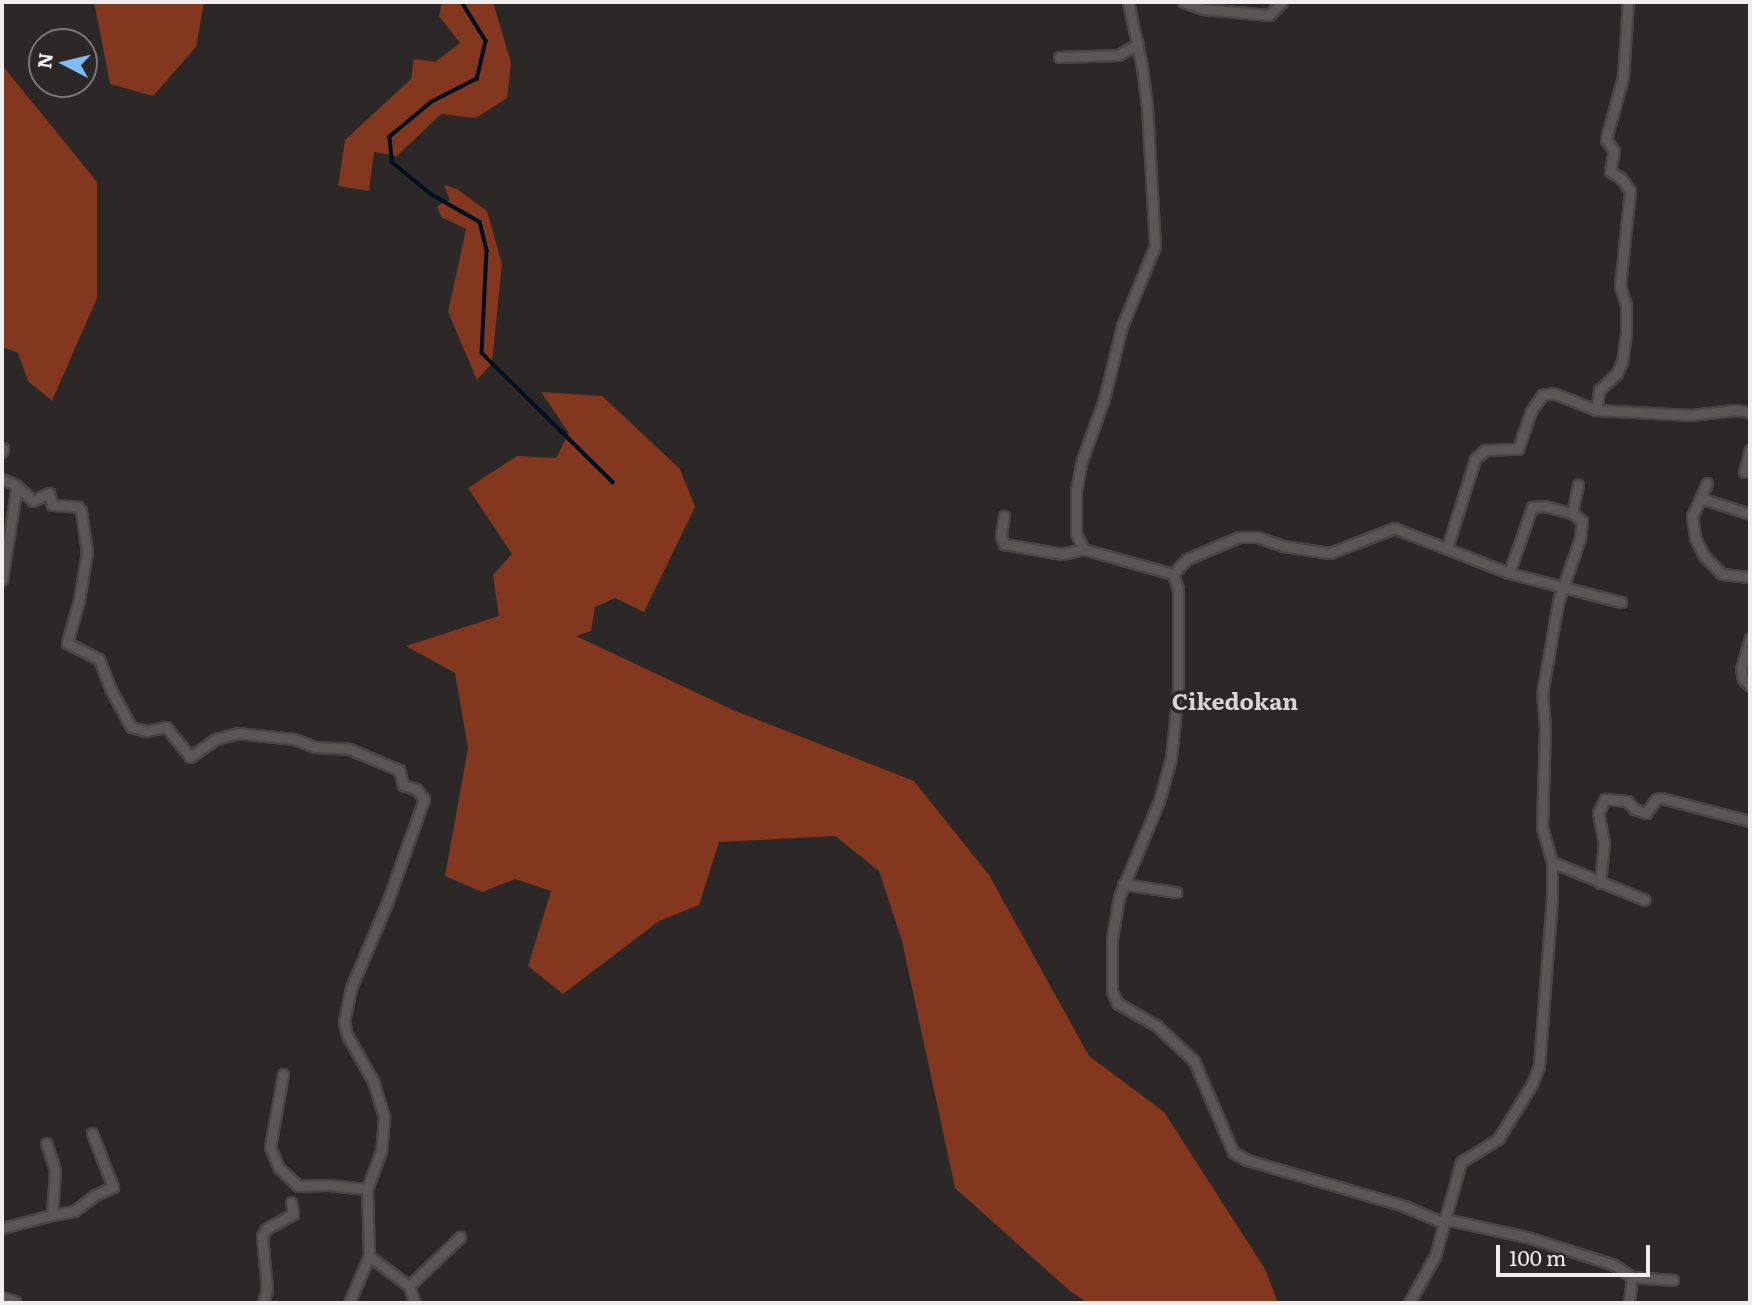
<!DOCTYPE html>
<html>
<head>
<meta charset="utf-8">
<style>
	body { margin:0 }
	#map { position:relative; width:1752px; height:1305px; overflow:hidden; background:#2b2827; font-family:Literata,serif }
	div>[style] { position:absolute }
	.forest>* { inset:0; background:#82371e }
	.stream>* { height:3.5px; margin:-1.75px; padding:0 1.75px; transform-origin:1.75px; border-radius:1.75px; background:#010f21 }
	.roads { filter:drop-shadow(2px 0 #484645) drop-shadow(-2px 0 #484645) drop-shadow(0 2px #484645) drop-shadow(0 -2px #484645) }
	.minor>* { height:9px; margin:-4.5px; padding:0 4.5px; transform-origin:4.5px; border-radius:4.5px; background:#5a5755 }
	.secondary>* { height:12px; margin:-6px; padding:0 6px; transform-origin:6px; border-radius:6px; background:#5a5755 }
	span { translate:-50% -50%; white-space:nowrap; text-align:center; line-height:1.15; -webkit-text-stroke:7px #2b2827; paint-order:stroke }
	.quarter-label { font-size:23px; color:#dad5d4; font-weight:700 }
	.frame { position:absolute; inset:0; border:4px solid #f0eeed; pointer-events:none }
	.north { position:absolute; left:28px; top:28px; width:70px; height:70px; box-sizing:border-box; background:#2b2827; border:2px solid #7a7776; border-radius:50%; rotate:277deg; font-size:19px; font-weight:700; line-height:28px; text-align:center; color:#f0eeed }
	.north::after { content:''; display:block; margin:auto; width:24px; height:32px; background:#81bcfa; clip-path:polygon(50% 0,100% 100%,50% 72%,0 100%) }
	.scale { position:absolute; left:1496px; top:1245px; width:154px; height:32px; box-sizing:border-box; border:4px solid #f0eeed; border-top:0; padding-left:9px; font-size:21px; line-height:24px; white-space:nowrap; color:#f0eeed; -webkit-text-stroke:5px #2b2827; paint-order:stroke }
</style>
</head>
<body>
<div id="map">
	<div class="forest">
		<div style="clip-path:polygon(94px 2px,204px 2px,196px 47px,153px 96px,110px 84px)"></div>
		<div style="clip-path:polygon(442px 2px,493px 2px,511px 63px,507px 98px,476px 118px,441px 114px,397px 156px,374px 152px,369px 191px,338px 186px,345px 140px,411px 79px,414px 59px,435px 62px,460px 43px,439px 16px)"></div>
		<div style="clip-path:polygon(2px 65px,97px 182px,97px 298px,52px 401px,28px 381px,18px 353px,2px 347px)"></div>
		<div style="clip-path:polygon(444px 185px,457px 189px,487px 211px,502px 264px,492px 363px,477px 380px,448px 312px,466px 229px,441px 217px,437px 206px,450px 200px)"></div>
		<div style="clip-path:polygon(541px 392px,602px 396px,680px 469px,695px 507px,644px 612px,615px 598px,595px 607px,591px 631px,576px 636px,733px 710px,914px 781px,989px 875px,1089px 1056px,1164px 1112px,1265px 1269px,1278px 1303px,1088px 1303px,1070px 1291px,955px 1188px,902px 941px,879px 871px,835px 836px,719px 842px,699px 905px,659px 921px,563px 994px,528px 966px,551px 891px,515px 879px,482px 892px,445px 876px,468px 748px,455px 673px,406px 646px,499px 616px,493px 575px,512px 554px,468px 488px,517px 456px,556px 458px,569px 433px)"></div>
	</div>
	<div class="stream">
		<div style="left:462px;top:2px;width:46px;rotate:58.4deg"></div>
		<div style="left:486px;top:41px;width:39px;rotate:103deg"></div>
		<div style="left:477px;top:79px;width:51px;rotate:152.9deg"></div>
		<div style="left:432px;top:102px;width:55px;rotate:140.2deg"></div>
		<div style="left:390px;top:137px;width:25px;rotate:85deg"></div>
		<div style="left:392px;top:162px;width:50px;rotate:39.4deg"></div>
		<div style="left:431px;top:194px;width:56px;rotate:29.7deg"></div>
		<div style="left:480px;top:222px;width:30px;rotate:76deg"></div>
		<div style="left:487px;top:251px;width:102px;rotate:92.8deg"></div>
		<div style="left:482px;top:353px;width:184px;rotate:44.6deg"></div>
	</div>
	<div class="roads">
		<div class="minor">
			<div style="left:1128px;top:2px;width:66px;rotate:77.8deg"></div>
			<div style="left:1142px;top:67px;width:40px;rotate:82.9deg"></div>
			<div style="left:1147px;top:107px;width:139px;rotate:86.7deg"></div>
			<div style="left:1155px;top:246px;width:87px;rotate:112.4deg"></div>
			<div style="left:1122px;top:326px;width:75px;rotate:103.9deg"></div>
			<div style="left:1104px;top:399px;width:65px;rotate:109.8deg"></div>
			<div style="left:1082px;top:460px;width:31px;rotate:101deg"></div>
			<div style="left:1076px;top:490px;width:43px;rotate:90deg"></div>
			<div style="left:1076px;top:533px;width:17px;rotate:66deg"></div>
			<div style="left:1083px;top:549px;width:93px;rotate:15.5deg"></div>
			<div style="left:1173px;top:574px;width:16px;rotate:72deg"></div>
			<div style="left:1178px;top:589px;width:101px;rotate:90deg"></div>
			<div style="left:1178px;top:690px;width:68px;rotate:95.9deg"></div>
			<div style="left:1171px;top:758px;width:45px;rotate:105.6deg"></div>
			<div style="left:1159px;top:801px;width:104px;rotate:112.6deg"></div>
			<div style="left:1119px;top:897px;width:43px;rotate:99.5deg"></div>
			<div style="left:1112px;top:939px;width:52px;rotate:90deg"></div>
			<div style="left:1112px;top:991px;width:13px;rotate:67deg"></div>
			<div style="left:1117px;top:1003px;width:46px;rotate:29.9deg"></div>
			<div style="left:1157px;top:1026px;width:51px;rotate:43.4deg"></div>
			<div style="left:1194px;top:1061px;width:99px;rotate:66.8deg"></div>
			<div style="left:1233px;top:1152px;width:16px;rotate:30deg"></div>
			<div style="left:1247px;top:1160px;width:164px;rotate:16.3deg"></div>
			<div style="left:1404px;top:1206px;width:43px;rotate:23deg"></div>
			<div style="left:1444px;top:1223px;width:34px;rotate:105deg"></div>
			<div style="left:1435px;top:1256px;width:54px;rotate:119deg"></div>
			<div style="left:1183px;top:2px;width:21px;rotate:19deg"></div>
			<div style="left:1203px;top:9px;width:66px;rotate:5.2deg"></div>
			<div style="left:1269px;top:15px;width:18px;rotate:-45deg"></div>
			<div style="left:1059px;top:57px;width:59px;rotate:-1.9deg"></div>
			<div style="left:1118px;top:55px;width:23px;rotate:-29deg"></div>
			<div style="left:1596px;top:410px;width:20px;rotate:-81deg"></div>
			<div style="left:1599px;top:390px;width:25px;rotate:-43deg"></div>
			<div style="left:1617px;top:373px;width:12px;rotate:-66deg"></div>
			<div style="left:1622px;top:362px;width:29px;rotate:-82deg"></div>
			<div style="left:1626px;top:333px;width:28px;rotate:-90deg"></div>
			<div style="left:1626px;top:305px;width:20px;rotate:-108deg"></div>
			<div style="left:1620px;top:286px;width:96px;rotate:-84deg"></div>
			<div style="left:1630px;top:191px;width:14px;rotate:-124deg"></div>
			<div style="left:1622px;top:179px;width:14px;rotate:-146deg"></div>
			<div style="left:1610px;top:171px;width:20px;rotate:-79deg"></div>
			<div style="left:1614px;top:151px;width:14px;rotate:-124deg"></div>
			<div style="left:1606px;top:139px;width:64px;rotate:-74.7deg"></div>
			<div style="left:1623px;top:77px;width:75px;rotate:-86.2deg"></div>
			<div style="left:2px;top:452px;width:4px;rotate:-76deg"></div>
			<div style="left:1744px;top:472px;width:23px;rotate:-75deg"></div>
			<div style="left:2px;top:479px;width:15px;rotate:23deg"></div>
			<div style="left:16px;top:485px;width:6px;rotate:90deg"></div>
			<div style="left:16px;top:491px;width:90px;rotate:98.9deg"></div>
			<div style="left:1707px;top:483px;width:36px;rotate:114deg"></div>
			<div style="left:1692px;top:516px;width:22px;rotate:82deg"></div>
			<div style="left:1695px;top:538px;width:20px;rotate:63deg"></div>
			<div style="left:1704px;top:556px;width:25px;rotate:45deg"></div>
			<div style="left:1722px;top:574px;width:28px;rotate:6deg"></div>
			<div style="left:16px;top:485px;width:23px;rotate:43deg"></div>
			<div style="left:33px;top:501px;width:18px;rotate:-27deg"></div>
			<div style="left:49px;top:493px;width:12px;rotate:76deg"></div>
			<div style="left:52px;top:505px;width:26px;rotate:4deg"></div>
			<div style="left:78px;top:507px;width:5px;rotate:53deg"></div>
			<div style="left:81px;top:511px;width:41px;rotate:81.7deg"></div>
			<div style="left:87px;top:552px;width:49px;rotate:99.5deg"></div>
			<div style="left:79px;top:600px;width:45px;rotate:105.6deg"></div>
			<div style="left:67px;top:643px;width:36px;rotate:27deg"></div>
			<div style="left:99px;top:659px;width:33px;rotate:69deg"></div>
			<div style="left:111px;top:690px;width:42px;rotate:61.6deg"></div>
			<div style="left:131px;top:727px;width:16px;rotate:15deg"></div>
			<div style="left:146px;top:731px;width:20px;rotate:-11deg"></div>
			<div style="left:166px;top:727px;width:38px;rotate:51deg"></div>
			<div style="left:190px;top:757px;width:32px;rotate:-35deg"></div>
			<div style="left:216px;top:739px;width:23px;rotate:-15deg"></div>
			<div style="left:238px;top:733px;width:56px;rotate:6.1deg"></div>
			<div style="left:294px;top:739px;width:22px;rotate:21deg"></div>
			<div style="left:315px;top:747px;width:34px;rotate:3deg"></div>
			<div style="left:349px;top:749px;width:54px;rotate:22.8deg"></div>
			<div style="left:399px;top:770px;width:16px;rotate:75deg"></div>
			<div style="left:403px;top:785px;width:14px;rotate:17deg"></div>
			<div style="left:416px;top:789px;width:13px;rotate:51deg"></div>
			<div style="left:424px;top:799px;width:110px;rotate:109.6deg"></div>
			<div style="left:387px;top:903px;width:92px;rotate:113deg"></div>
			<div style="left:351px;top:988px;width:35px;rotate:102deg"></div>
			<div style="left:344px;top:1022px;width:13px;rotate:77deg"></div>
			<div style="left:347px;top:1035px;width:53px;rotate:60.5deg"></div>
			<div style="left:373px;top:1081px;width:39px;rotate:73deg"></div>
			<div style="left:384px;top:1118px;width:33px;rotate:95deg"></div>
			<div style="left:381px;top:1151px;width:40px;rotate:110.2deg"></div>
			<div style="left:367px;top:1189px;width:67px;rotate:88.3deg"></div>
			<div style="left:369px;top:1256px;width:50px;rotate:36.9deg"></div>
			<div style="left:409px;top:1286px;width:18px;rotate:71deg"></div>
			<div style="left:1700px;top:498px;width:52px;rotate:17.7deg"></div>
			<div style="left:1004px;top:516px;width:20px;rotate:99deg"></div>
			<div style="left:1001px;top:536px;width:9px;rotate:69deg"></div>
			<div style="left:1004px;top:544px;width:59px;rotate:9.8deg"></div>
			<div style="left:1062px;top:554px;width:22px;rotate:-13deg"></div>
			<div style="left:1447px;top:548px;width:93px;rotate:-72.5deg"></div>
			<div style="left:1475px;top:459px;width:13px;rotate:-42deg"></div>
			<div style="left:1485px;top:450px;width:33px;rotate:-2deg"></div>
			<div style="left:1518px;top:449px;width:40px;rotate:-71.1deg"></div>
			<div style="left:1531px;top:411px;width:19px;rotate:-55deg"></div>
			<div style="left:1542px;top:395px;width:11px;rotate:-10deg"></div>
			<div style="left:1553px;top:393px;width:46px;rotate:21.6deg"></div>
			<div style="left:1596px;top:410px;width:95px;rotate:3deg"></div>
			<div style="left:1691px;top:415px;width:44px;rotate:-6.5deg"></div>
			<div style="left:1735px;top:410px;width:15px;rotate:8deg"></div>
			<div style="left:1509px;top:573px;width:70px;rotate:-70.8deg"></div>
			<div style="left:1532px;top:507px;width:12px;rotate:-5deg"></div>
			<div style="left:1544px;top:506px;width:29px;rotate:14deg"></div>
			<div style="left:1173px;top:574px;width:21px;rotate:-47deg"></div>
			<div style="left:1187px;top:559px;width:56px;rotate:-22.9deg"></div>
			<div style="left:1239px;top:537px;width:18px"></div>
			<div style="left:1257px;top:537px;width:28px;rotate:19deg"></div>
			<div style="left:1283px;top:546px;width:48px;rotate:8.5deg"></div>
			<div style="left:1330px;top:553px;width:69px;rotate:-21.3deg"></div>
			<div style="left:1394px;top:528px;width:123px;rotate:21.4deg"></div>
			<div style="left:1509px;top:573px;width:116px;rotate:14.5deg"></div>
			<div style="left:1750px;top:638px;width:32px;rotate:106deg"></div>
			<div style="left:1741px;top:669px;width:10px;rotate:79deg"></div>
			<div style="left:1743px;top:679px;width:10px;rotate:45deg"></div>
			<div style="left:1552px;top:862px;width:100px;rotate:22.2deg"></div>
			<div style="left:1600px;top:883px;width:40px;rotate:-84.3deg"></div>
			<div style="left:1604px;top:843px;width:31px;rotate:-101deg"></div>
			<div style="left:1598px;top:813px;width:16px;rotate:-63deg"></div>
			<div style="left:1605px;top:799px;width:22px;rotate:5deg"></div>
			<div style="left:1627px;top:801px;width:11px;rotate:49deg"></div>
			<div style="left:1634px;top:809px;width:13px;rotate:18deg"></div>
			<div style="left:1646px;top:813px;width:17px;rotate:-54deg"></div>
			<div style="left:1656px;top:799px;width:5px;rotate:-11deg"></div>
			<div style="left:1661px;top:798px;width:92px;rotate:14.5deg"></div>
			<div style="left:1123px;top:884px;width:54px;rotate:8.6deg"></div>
			<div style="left:283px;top:1074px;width:74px;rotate:100.1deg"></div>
			<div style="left:270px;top:1147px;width:23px;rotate:67deg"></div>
			<div style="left:279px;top:1168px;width:26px;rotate:43deg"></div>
			<div style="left:298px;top:1186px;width:30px;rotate:-2deg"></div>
			<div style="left:328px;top:1185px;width:39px;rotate:6deg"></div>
			<div style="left:52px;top:1215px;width:22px;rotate:-10deg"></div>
			<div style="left:74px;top:1211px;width:26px;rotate:-37deg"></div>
			<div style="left:95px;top:1195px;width:20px;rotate:-24deg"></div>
			<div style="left:113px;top:1187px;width:58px;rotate:-111.3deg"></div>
			<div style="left:1445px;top:1219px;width:84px;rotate:12.4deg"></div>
			<div style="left:1527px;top:1237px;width:91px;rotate:17.8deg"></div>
			<div style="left:1614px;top:1265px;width:22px;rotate:34deg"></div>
			<div style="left:1632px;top:1277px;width:26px;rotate:97deg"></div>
			<div style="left:1444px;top:1223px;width:63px;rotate:-74.4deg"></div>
			<div style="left:1461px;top:1162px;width:44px;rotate:-31.9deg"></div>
			<div style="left:1498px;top:1139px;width:65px;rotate:-58.3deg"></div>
			<div style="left:1532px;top:1084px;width:19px;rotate:-69deg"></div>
			<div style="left:1539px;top:1066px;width:169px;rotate:-85.6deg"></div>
			<div style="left:1552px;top:898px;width:36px;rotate:-90deg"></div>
			<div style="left:1552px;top:862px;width:35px;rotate:-106deg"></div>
			<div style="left:1542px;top:828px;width:101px;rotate:-88.3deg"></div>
			<div style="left:1545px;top:727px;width:33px;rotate:-95deg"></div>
			<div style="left:1542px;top:694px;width:93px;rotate:-80.1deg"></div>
			<div style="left:1558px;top:602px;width:68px;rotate:-71deg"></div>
			<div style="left:1580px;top:538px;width:17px;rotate:-83deg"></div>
			<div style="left:1582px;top:521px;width:13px;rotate:-141deg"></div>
			<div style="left:1572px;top:513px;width:29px;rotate:-78deg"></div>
			<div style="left:2px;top:1228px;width:52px;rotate:-14.6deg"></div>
			<div style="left:52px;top:1215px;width:45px;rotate:-86.2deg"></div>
			<div style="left:55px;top:1170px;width:28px;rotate:-108deg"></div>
			<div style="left:1632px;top:1277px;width:41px;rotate:4.2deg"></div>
			<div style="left:409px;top:1286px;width:71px;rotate:-43.9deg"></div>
			<div style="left:263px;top:1303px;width:15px;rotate:-74deg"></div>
			<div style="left:267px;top:1289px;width:53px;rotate:-95.4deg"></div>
			<div style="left:262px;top:1236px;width:8px;rotate:-60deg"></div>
			<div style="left:266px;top:1229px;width:31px;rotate:-29deg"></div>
			<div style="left:293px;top:1214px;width:12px;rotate:-99deg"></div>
			<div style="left:349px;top:1303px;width:51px;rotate:-66.9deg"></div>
		</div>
		<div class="secondary">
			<div style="left:2px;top:1299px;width:13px;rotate:18deg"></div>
		</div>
	</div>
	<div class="quarter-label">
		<span style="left:1235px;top:700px">Cikedokan</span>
	</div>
	<div class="frame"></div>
	<div class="north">N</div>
	<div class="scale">100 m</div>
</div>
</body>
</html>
